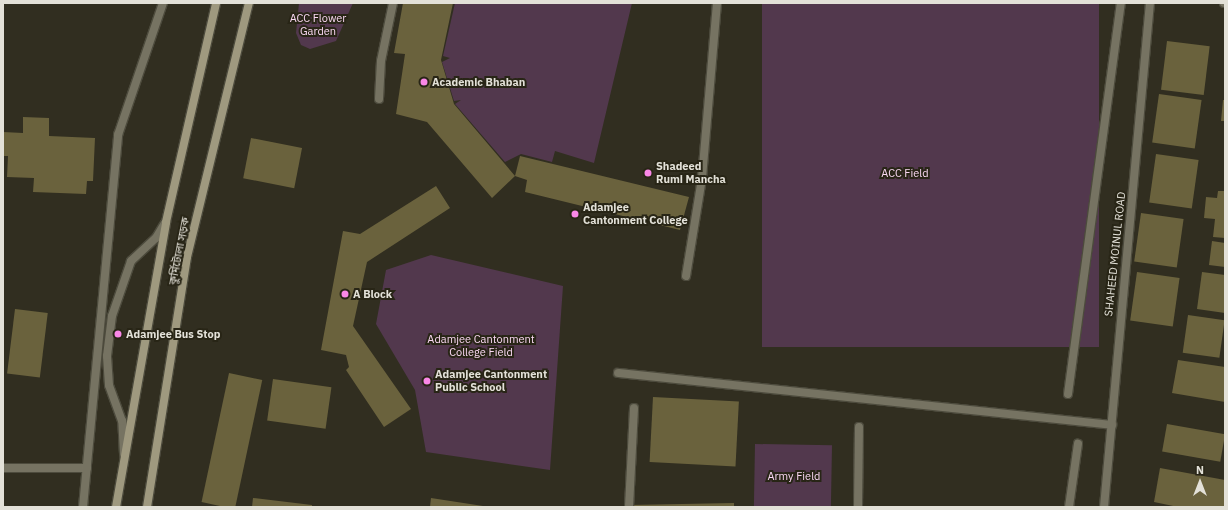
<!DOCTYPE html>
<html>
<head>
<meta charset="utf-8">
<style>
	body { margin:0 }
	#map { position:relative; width:1228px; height:510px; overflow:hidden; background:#312e20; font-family:"IBM Plex Sans","Noto Sans Bengali",sans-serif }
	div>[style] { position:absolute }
	.green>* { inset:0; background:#52384d; transform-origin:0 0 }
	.building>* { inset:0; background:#6a623d; transform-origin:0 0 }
	.roads { filter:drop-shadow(1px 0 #4d4b3d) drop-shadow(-1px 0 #4d4b3d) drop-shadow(0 1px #4d4b3d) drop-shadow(0 -1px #4d4b3d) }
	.service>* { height:8px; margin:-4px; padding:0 4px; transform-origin:4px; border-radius:4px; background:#767362 }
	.minor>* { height:8px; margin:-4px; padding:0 4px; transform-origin:4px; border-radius:4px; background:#767362 }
	.secondary>* { height:8px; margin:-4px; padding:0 4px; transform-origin:4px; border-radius:4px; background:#9f997f }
	.dots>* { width:11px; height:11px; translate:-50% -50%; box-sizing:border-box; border:2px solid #282516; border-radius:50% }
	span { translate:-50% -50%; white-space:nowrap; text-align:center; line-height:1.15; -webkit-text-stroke:4px #282516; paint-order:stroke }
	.park-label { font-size:11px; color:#fad8f3 }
	.poi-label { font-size:11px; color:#e3e1d8; font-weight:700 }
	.left { translate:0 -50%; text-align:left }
	.street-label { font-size:11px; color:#e3e1d8 }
	.frame { position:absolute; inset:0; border:4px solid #e3e1d8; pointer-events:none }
	.north { position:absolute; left:1180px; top:462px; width:40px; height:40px; -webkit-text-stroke:3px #282516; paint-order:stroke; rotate:0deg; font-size:11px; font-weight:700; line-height:16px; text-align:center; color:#e3e1d8 }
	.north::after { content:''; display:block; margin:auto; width:14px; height:18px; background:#e3e1d8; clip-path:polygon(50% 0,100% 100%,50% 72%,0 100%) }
</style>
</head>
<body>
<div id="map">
	<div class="green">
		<div style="clip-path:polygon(299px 3px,353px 3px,336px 41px,310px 49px,301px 45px,296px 33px)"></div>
		<div style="clip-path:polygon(455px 3px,632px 3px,594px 163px,555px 151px,552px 162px,521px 154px,505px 162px,455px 104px,461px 100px,454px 101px,442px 62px,450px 58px,443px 56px)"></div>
		<div style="left:762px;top:3px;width:337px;height:344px"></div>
		<div style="clip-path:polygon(431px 255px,563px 286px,550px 470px,426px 452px,415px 390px,376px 324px,386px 270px)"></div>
		<div style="left:755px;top:444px;width:77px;height:63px;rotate:1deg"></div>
	</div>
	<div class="building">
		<div style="clip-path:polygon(403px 3px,453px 3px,441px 60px,454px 104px,515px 176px,520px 156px,689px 197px,680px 230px,525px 192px,527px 180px,515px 176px,492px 198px,427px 122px,396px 114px,405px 54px,394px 53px)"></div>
		<div style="left:1167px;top:41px;width:43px;height:49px;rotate:7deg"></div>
		<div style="left:1159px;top:94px;width:43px;height:49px;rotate:8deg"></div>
		<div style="clip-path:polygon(1223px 100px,1225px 100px,1225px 121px,1221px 121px)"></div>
		<div style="clip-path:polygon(23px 117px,49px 118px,49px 136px,95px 138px,93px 181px,87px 181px,86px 194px,33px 192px,34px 178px,7px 177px,8px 156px,3px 156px,3px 132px,23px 133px)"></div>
		<div style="left:251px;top:138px;width:52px;height:41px;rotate:11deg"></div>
		<div style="left:1156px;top:154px;width:43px;height:49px;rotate:8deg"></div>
		<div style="clip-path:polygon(436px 186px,450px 208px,367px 262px,353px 326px,411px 409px,384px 427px,346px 370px,349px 367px,346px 355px,321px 350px,343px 231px,360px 234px)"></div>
		<div style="clip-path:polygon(1218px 191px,1225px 191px,1225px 238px,1213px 237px,1215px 219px,1204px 218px,1206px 197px,1217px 198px)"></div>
		<div style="left:1141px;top:213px;width:43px;height:49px;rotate:8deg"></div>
		<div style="clip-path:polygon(1212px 241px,1225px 243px,1225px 267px,1209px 265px)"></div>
		<div style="left:1137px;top:272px;width:43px;height:49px;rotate:8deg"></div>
		<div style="clip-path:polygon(1202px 272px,1225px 275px,1225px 313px,1197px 309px)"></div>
		<div style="left:15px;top:309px;width:33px;height:65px;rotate:7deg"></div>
		<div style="left:1188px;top:315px;width:37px;height:38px;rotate:8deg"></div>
		<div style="clip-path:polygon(1178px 360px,1225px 367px,1225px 402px,1172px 393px)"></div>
		<div style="left:229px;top:373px;width:34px;height:132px;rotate:12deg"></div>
		<div style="left:273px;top:379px;width:59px;height:42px;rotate:8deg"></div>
		<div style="left:653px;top:397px;width:86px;height:65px;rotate:3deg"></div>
		<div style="left:1167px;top:424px;width:59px;height:28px;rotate:10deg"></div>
		<div style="clip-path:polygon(1160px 468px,1225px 480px,1225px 507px,1178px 507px,1154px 502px)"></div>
		<div style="clip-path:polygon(253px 498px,312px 505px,312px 507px,252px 507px)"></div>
		<div style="clip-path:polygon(431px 498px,483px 506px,482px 507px,430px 507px)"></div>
		<div style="clip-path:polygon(734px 503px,734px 507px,629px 507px,629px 505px)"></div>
	</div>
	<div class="roads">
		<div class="service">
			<div style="left:379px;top:99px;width:38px;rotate:-87deg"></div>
			<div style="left:381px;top:61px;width:59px;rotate:-78.3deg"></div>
			<div style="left:686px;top:276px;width:99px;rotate:-80.7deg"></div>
			<div style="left:702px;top:178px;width:176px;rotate:-85.1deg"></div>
			<div style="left:618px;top:373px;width:497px;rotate:6deg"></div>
			<div style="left:1068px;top:394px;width:395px;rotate:-82.3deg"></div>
			<div style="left:124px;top:454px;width:33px;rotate:-93deg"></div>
			<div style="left:122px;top:421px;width:38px;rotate:-110deg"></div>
			<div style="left:109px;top:385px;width:29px;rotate:-94deg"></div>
			<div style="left:107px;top:356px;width:40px;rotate:-82.9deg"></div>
			<div style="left:112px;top:316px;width:58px;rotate:-70.9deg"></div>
			<div style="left:131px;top:261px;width:34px;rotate:-43deg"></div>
			<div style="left:156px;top:238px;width:17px;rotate:-59deg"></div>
			<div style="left:629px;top:507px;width:99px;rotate:-87.1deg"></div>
			<div style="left:858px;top:507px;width:80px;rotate:-89.3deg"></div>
			<div style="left:1069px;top:507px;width:64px;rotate:-81.9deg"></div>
		</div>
		<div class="minor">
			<div style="left:1224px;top:3px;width:1px"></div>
			<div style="left:3px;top:468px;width:84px"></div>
			<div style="left:83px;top:507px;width:374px;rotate:-84.6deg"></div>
			<div style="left:118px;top:135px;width:139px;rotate:-71.2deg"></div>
			<div style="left:1104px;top:507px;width:506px;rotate:-84.79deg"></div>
		</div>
		<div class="secondary">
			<div style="left:116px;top:507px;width:289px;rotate:-80deg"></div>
			<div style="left:166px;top:222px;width:225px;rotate:-77.1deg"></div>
			<div style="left:147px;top:507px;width:253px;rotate:-80.9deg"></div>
			<div style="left:187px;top:257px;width:261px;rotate:-76.3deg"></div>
		</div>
	</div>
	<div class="dots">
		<div style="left:424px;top:82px;background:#fa87e7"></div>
		<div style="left:648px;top:173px;background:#fa87e7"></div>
		<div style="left:575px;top:214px;background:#fa87e7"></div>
		<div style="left:345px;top:294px;background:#fa87e7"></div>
		<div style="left:118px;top:334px;background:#fa87e7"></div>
		<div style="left:427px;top:381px;background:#fa87e7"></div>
	</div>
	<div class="park-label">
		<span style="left:318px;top:25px">ACC Flower<br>Garden</span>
		<span style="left:905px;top:173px">ACC Field</span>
		<span style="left:481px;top:346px">Adamjee Cantonment<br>College Field</span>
		<span style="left:794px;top:476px">Army Field</span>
	</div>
	<div class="poi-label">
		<span class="left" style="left:432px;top:82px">Academic Bhaban</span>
		<span class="left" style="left:656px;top:173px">Shadeed<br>Rumi Mancha</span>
		<span class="left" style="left:583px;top:214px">Adamjee<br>Cantonment College</span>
		<span class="left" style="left:353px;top:294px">A Block</span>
		<span class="left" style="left:126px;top:334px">Adamjee Bus Stop</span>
		<span class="left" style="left:435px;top:381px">Adamjee Cantonment<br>Public School</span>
	</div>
	<div class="street-label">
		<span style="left:179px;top:251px;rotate:-79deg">কুর্মিটোলা সড়ক</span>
		<span style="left:1115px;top:254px;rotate:-84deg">SHAHEED MOINUL ROAD</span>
	</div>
	<div class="frame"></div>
	<div class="north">N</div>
</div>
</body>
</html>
